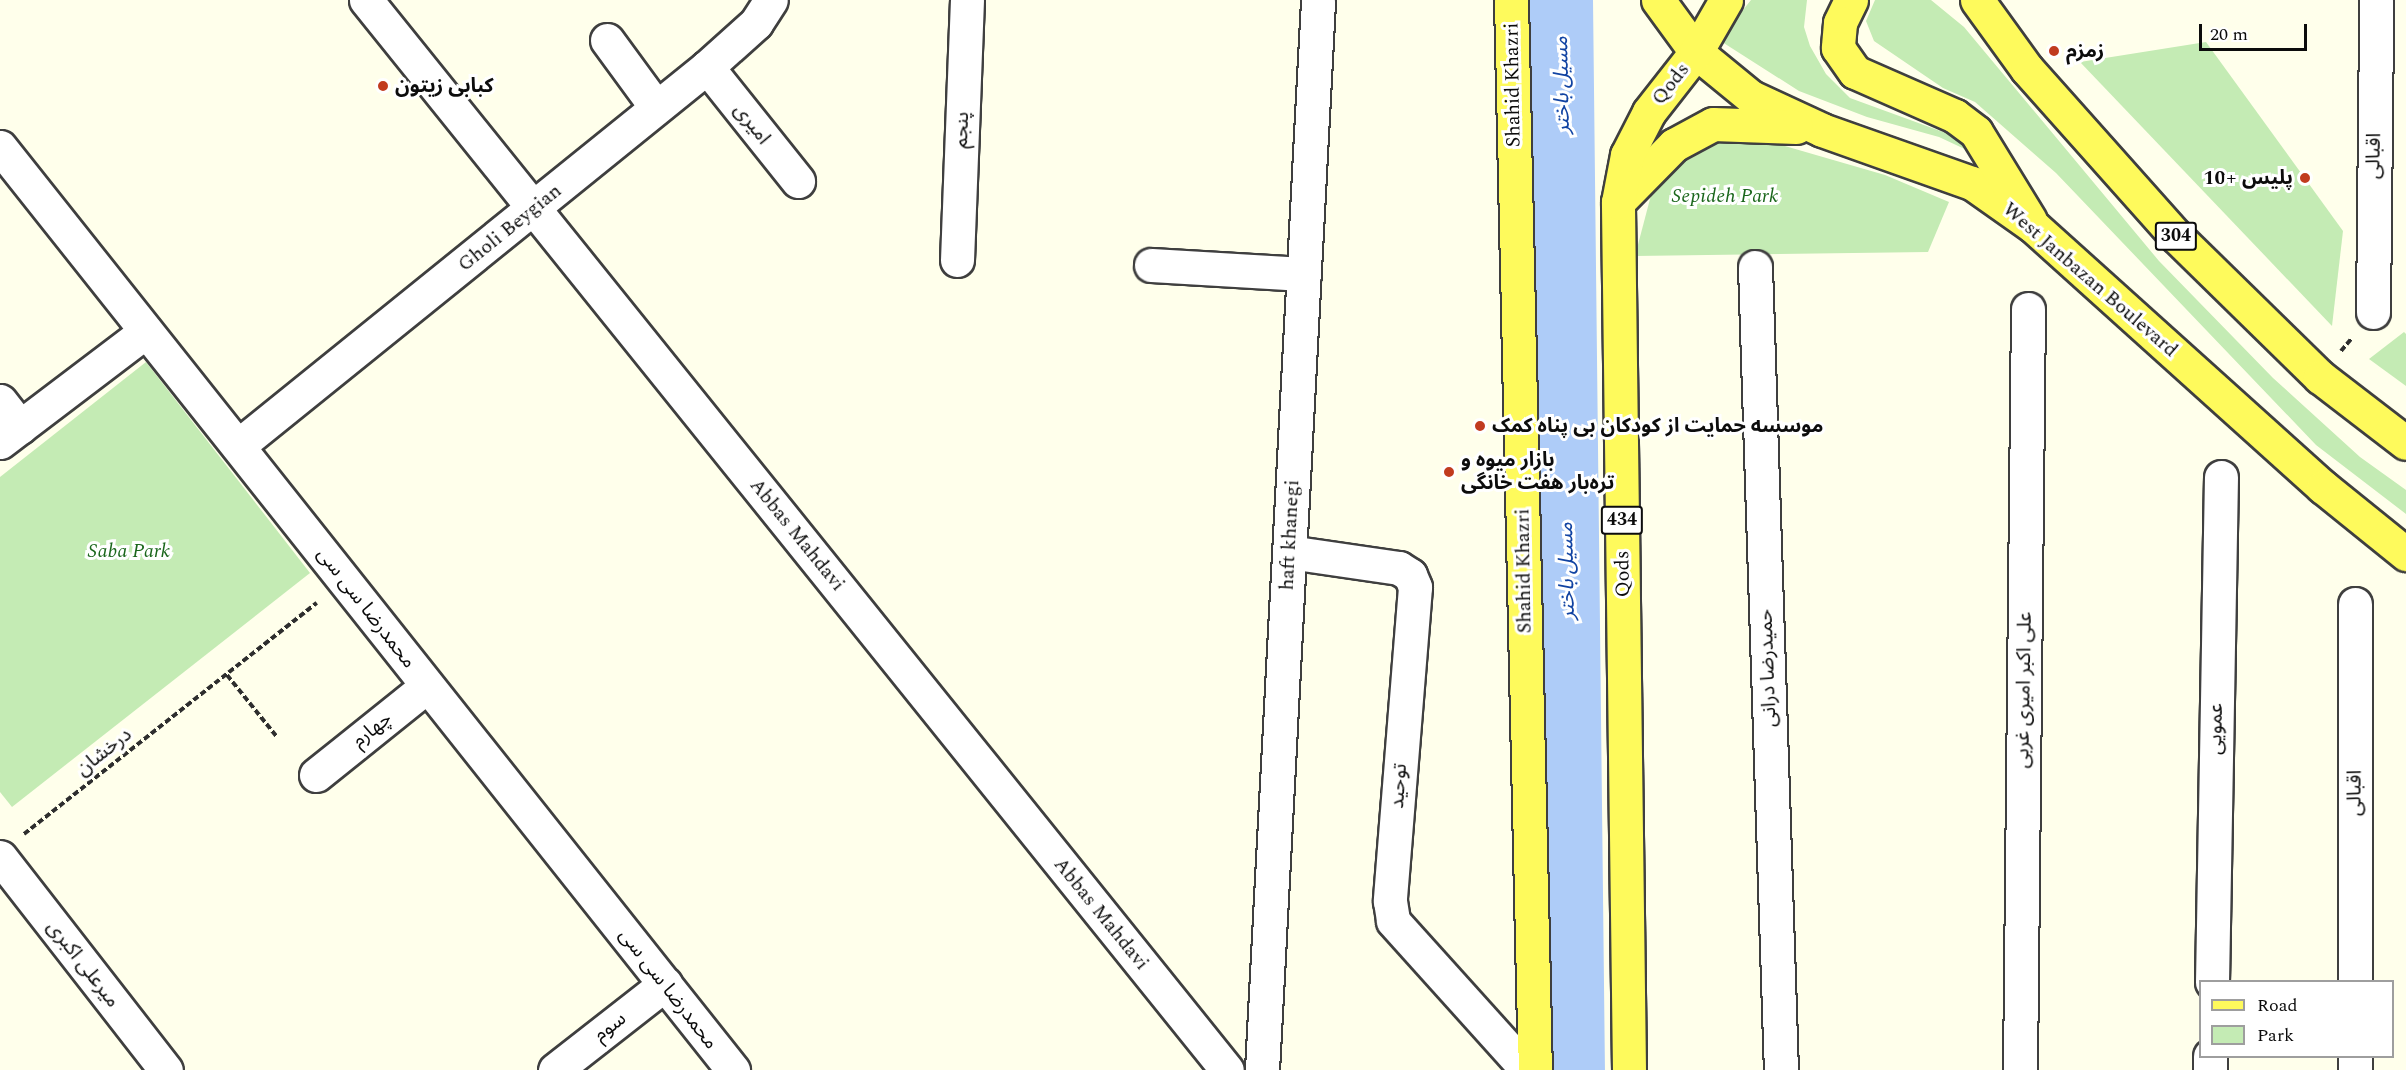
<!DOCTYPE html>
<html>
<head>
<meta charset="utf-8">
<style>
	body { margin:0 }
	#map { position:relative; width:2406px; height:1070px; overflow:hidden; background:#ffffeb; font-family:Spectral,"Noto Sans Arabic",serif }
	div>[style] { position:absolute }
	.green>* { inset:0; background:#c4ebb4 }
	.river>* { height:64px; margin:-32px; padding:0 32px; transform-origin:32px; border-radius:32px; background:#aeccf8 }
	.path>* { height:4px; margin-top:-2px; transform-origin:0; background:repeating-linear-gradient(90deg,#2e2e2e 0 6px,transparent 0 9px) }
	.roads { filter:drop-shadow(2px 0 #3f3f3f) drop-shadow(-2px 0 #3f3f3f) drop-shadow(0 2px #3f3f3f) drop-shadow(0 -2px #3f3f3f) }
	.minor>* { height:33px; margin:-16.5px; padding:0 16.5px; transform-origin:16.5px; border-radius:16.5px; background:#fff }
	.major>* { height:33px; margin:-16.5px; padding:0 16.5px; transform-origin:16.5px; border-radius:16.5px; background:#fefa5c }
	.dots>* { width:16px; height:16px; translate:-50% -50%; box-sizing:border-box; border:3px solid #fff; border-radius:50% }
	span { translate:-50% -50%; white-space:nowrap; text-align:center; line-height:1.15; -webkit-text-stroke:6px #fff; paint-order:stroke }
	.shield-label span { padding:2px 4px; background:#fff; border:2px solid; border-radius:4px; -webkit-text-stroke-width:0 }
	.shield-label { font-size:18px; color:#0c0c0c; font-weight:700 }
	.poi-label { font-size:20px; color:#0c0c0c; font-weight:700 }
	.left { translate:0 -50%; text-align:left }
	.right { translate:-100% -50%; text-align:right }
	.street-label { font-size:20px; color:#0c0c0c }
	.park-label { font-size:20px; color:#1a661b; font-style:italic }
	.water-label { font-size:21px; color:#1143a2; font-style:italic }
	.legend { position:absolute; left:2199px; top:980px; width:195px; height:78px; box-sizing:border-box; background:#fff; border:2px solid #9e9e9e; margin:0; padding:8px 10px; list-style:none; font-size:18px; color:#0c0c0c }
	.legend li { display:flex; align-items:center; gap:12px; height:30px }
	.legend b { width:30px; border:2px solid #9e9e9e }
	.scale { position:absolute; left:2199px; top:24px; width:108px; height:27px; box-sizing:border-box; border:3px solid #0c0c0c; border-top:0; padding-left:8px; font-size:18px; line-height:21px; white-space:nowrap; color:#0c0c0c; -webkit-text-stroke:4px #fff; paint-order:stroke }
</style>
</head>
<body>
<div id="map">
	<div class="green">
		<div style="clip-path:polygon(1751px 0,1807px 0,1804px 27px,1810px 46px,1826px 74px,1850px 98px,1954px 136px,1986px 159px,1939px 137px,1867px 117px,1799px 91px,1719px 40px)"></div>
		<div style="clip-path:polygon(1875px 0,1931px 0,1964px 27px,2159px 261px,2273px 378px,2360px 457px,2406px 490px,2406px 514px,2316px 445px,2056px 173px,1975px 102px,1943px 88px,1874px 41px,1866px 21px)"></div>
		<div style="clip-path:polygon(2206px 42px,2343px 231px,2332px 326px,2080px 62px)"></div>
		<div style="clip-path:polygon(1717px 134px,1771px 142px,1885px 175px,1949px 202px,1928px 252px,1635px 256px,1655px 180px,1662px 170px)"></div>
		<div style="clip-path:polygon(2404px 332px,2406px 334px,2406px 386px,2369px 359px)"></div>
		<div style="clip-path:polygon(146px 362px,310px 573px,12px 807px,0 792px,0 477px)"></div>
	</div>
	<div class="river">
		<div style="left:1561px;top:0;width:1070px;rotate:89.36deg"></div>
	</div>
	<div class="path">
		<div style="left:2341px;top:351px;width:17px;rotate:-50deg"></div>
		<div style="left:227px;top:675px;width:80px;rotate:51.1deg"></div>
		<div style="left:24px;top:834px;width:373px;rotate:-38.3deg"></div>
	</div>
	<div class="roads">
		<div class="minor">
			<div style="left:366px;top:0;width:1373px;rotate:51.18deg"></div>
			<div style="left:607px;top:40px;width:83px;rotate:53.8deg"></div>
			<div style="left:707px;top:67px;width:146px;rotate:51.4deg"></div>
			<div style="left:0;top:147px;width:1179px;rotate:51.55deg"></div>
			<div style="left:957px;top:260px;width:260px;rotate:-87.8deg"></div>
			<div style="left:1151px;top:265px;width:153px;rotate:3.4deg"></div>
			<div style="left:1755px;top:267px;width:803px;rotate:88.15deg"></div>
			<div style="left:2373px;top:312px;width:312px;rotate:-89.4deg"></div>
			<div style="left:0;top:401px;width:33px;rotate:52deg"></div>
			<div style="left:0;top:442px;width:183px;rotate:-37.2deg"></div>
			<div style="left:238px;top:446px;width:603px;rotate:-38.94deg"></div>
			<div style="left:707px;top:67px;width:66px;rotate:-41.9deg"></div>
			<div style="left:756px;top:23px;width:27px;rotate:-57deg"></div>
			<div style="left:1289px;top:552px;width:111px;rotate:8.3deg"></div>
			<div style="left:1399px;top:568px;width:13px;rotate:32deg"></div>
			<div style="left:1410px;top:575px;width:13px;rotate:67deg"></div>
			<div style="left:1415px;top:587px;width:315px;rotate:94.6deg"></div>
			<div style="left:1390px;top:901px;width:20px;rotate:81deg"></div>
			<div style="left:1393px;top:921px;width:200px;rotate:48deg"></div>
			<div style="left:2355px;top:604px;width:378px;rotate:90deg"></div>
			<div style="left:316px;top:775px;width:142px;rotate:-38.7deg"></div>
			<div style="left:0;top:857px;width:270px;rotate:52.1deg"></div>
			<div style="left:2212px;top:982px;width:505px;rotate:-88.98deg"></div>
			<div style="left:2355px;top:1056px;width:14px;rotate:90deg"></div>
			<div style="left:555px;top:1070px;width:140px;rotate:-38deg"></div>
			<div style="left:1262px;top:1070px;width:1071px;rotate:-87deg"></div>
			<div style="left:2020px;top:1070px;width:761px;rotate:-89.4deg"></div>
			<div style="left:2210px;top:1070px;width:14px;rotate:-90deg"></div>
		</div>
		<div class="major">
			<div style="left:1511px;top:0;width:1070px;rotate:88.72deg"></div>
			<div style="left:1658px;top:0;width:64px;rotate:53.8deg"></div>
			<div style="left:1696px;top:52px;width:71px;rotate:39.3deg"></div>
			<div style="left:1751px;top:97px;width:78px;rotate:24.9deg"></div>
			<div style="left:1822px;top:130px;width:159px;rotate:19.5deg"></div>
			<div style="left:1972px;top:183px;width:75px;rotate:35.2deg"></div>
			<div style="left:2033px;top:226px;width:390px;rotate:42deg"></div>
			<div style="left:2323px;top:487px;width:107px;rotate:38.9deg"></div>
			<div style="left:1851px;top:0;width:25px;rotate:116deg"></div>
			<div style="left:1840px;top:23px;width:25px;rotate:95deg"></div>
			<div style="left:1838px;top:48px;width:29px;rotate:55deg"></div>
			<div style="left:1855px;top:72px;width:109px;rotate:23.7deg"></div>
			<div style="left:1955px;top:116px;width:26px;rotate:37deg"></div>
			<div style="left:1976px;top:132px;width:103px;rotate:58.5deg"></div>
			<div style="left:1977px;top:0;width:85px;rotate:54.1deg"></div>
			<div style="left:2027px;top:69px;width:224px;rotate:48.3deg"></div>
			<div style="left:2176px;top:236px;width:202px;rotate:44.4deg"></div>
			<div style="left:2320px;top:377px;width:108px;rotate:37.5deg"></div>
			<div style="left:1618px;top:202px;width:80px;rotate:-45.5deg"></div>
			<div style="left:1674px;top:145px;width:44px;rotate:-28.3deg"></div>
			<div style="left:1713px;top:124px;width:83px;rotate:2.1deg"></div>
			<div style="left:1629px;top:1070px;width:868px;rotate:-90.73deg"></div>
			<div style="left:1618px;top:202px;width:48px;rotate:-79.2deg"></div>
			<div style="left:1627px;top:155px;width:48px;rotate:-62.9deg"></div>
			<div style="left:1649px;top:112px;width:76px;rotate:-51.9deg"></div>
			<div style="left:1696px;top:52px;width:60px;rotate:-60deg"></div>
		</div>
	</div>
	<div class="dots">
		<div style="left:2054px;top:51px;background:#c13b1f"></div>
		<div style="left:383px;top:86px;background:#c13b1f"></div>
		<div style="left:2305px;top:178px;background:#c13b1f"></div>
		<div style="left:1480px;top:426px;background:#c13b1f"></div>
		<div style="left:1449px;top:472px;background:#c13b1f"></div>
	</div>
	<div class="shield-label">
		<span style="left:2176px;top:236px">304</span>
		<span style="left:1622px;top:520px">434</span>
	</div>
	<div class="poi-label">
		<span class="left" style="left:2066px;top:51px">زمزم</span>
		<span class="left" style="left:395px;top:86px">کبابی زیتون</span>
		<span class="right" style="left:2293px;top:178px">پلیس +10</span>
		<span class="left" style="left:1492px;top:426px">موسسه حمایت از کودکان بی پناه کمک</span>
		<span class="left" style="left:1461px;top:472px">بازار میوه و<br>تره‌بار هفت خانگی</span>
	</div>
	<div class="street-label">
		<span style="left:1671px;top:84px;rotate:-52deg">Qods</span>
		<span style="left:1513px;top:85px;rotate:-91deg">Shahid Khazri</span>
		<span style="left:752px;top:124px;rotate:52deg">امیری</span>
		<span style="left:962px;top:130px;rotate:-88deg">پنجم</span>
		<span style="left:2374px;top:156px;rotate:-89deg">اقبالی</span>
		<span style="left:510px;top:228px;rotate:-39deg">Gholi Beygian</span>
		<span style="left:2090px;top:280px;rotate:41deg">West Janbazan Boulevard</span>
		<span style="left:797px;top:535px;rotate:51deg">Abbas Mahdavi</span>
		<span style="left:1290px;top:535px;rotate:-87deg">haft khanegi</span>
		<span style="left:1524px;top:571px;rotate:-91deg">Shahid Khazri</span>
		<span style="left:1623px;top:574px;rotate:-91deg">Qods</span>
		<span style="left:366px;top:608px;rotate:52deg">محمدرضا سی سی</span>
		<span style="left:1768px;top:668px;rotate:-92deg">حمیدرضا درانی</span>
		<span style="left:2024px;top:690px;rotate:-89deg">علی اکبر امیری غربی</span>
		<span style="left:2216px;top:729px;rotate:-89deg">عمویی</span>
		<span style="left:372px;top:730px;rotate:-39deg">چهارم</span>
		<span style="left:104px;top:752px;rotate:-38deg">درخشان</span>
		<span style="left:1399px;top:786px;rotate:-86deg">توحید</span>
		<span style="left:2355px;top:793px;rotate:-90deg">اقبالی</span>
		<span style="left:1101px;top:914px;rotate:51deg">Abbas Mahdavi</span>
		<span style="left:83px;top:964px;rotate:52deg">میرعلی اکبری</span>
		<span style="left:668px;top:989px;rotate:52deg">محمدرضا سی سی</span>
		<span style="left:610px;top:1027px;rotate:-38deg">سوم</span>
	</div>
	<div class="park-label">
		<span style="left:1725px;top:196px">Sepideh Park</span>
		<span style="left:129px;top:551px">Saba Park</span>
	</div>
	<div class="water-label">
		<span style="left:1562px;top:85px;rotate:-91deg">مسیل باختر</span>
		<span style="left:1567px;top:571px;rotate:-91deg">مسیل باختر</span>
	</div>
	<ul class="legend">
	<li><b style="height:8px;background:#fefa5c"></b>Road</li>
	<li><b style="height:16px;background:#c4ebb4"></b>Park</li>
	</ul>
	<div class="scale">20 m</div>
</div>
</body>
</html>
